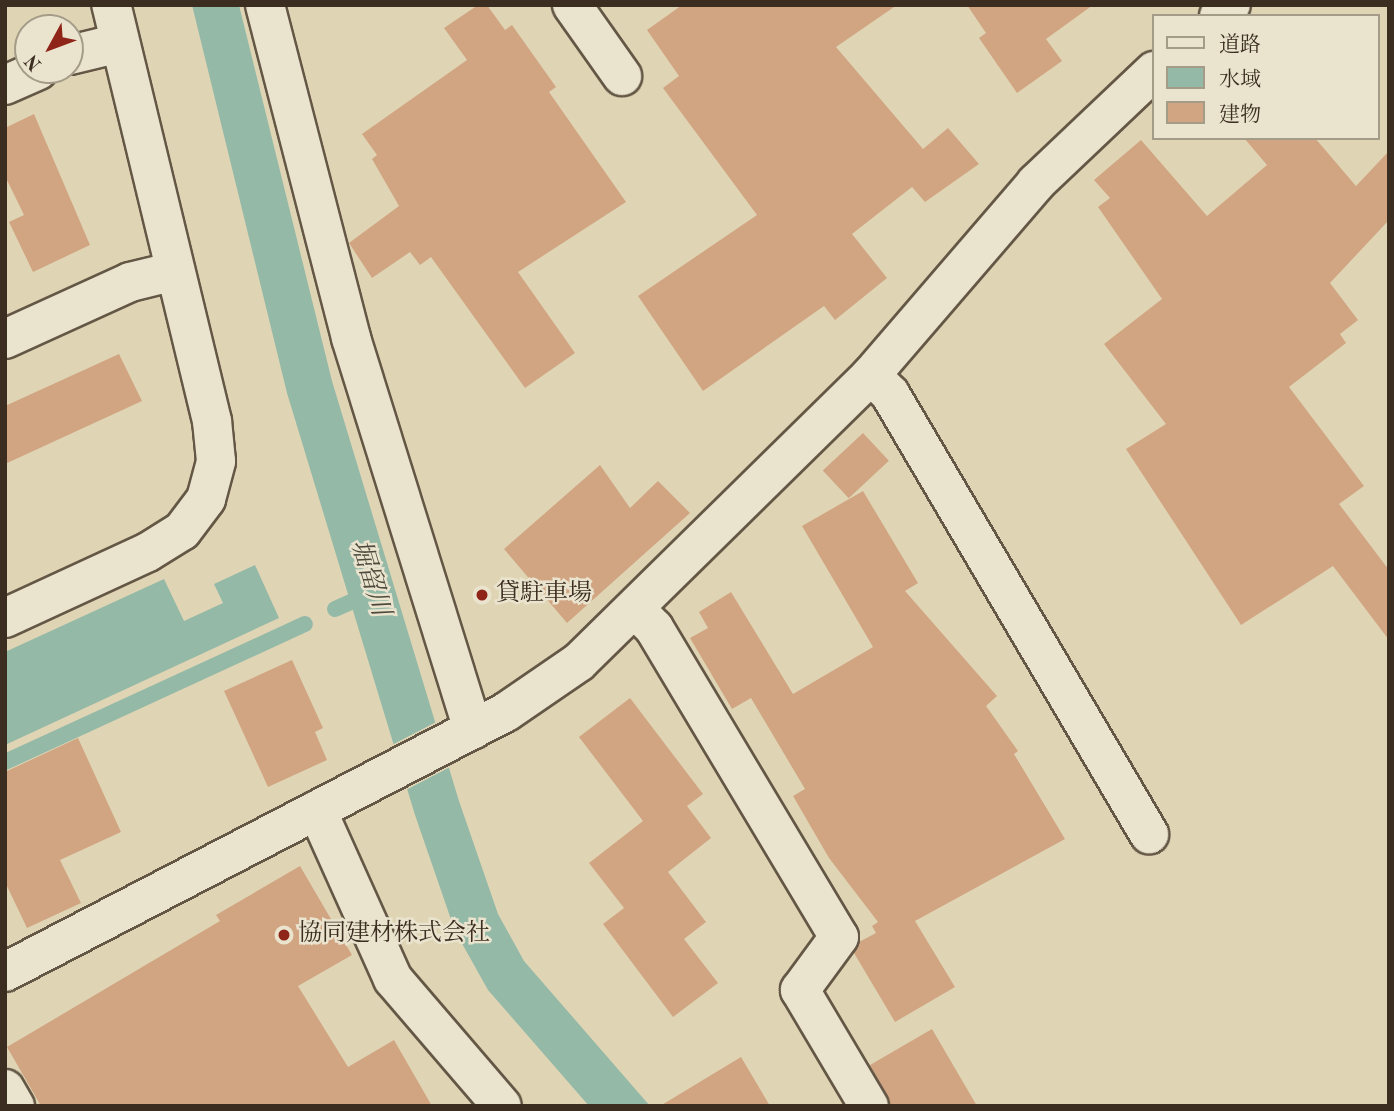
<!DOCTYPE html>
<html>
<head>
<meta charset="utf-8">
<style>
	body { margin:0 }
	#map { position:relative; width:1394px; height:1111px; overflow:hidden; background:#dfd5b5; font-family:"Old Standard TT","Noto Serif JP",serif }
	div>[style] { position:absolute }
	.water>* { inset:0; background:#95b9a7 }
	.pier>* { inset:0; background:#dfd5b5 }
	.stream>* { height:16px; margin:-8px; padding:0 8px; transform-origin:8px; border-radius:8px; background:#95b9a7 }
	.building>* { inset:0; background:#d1a582; transform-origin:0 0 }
	.roads { filter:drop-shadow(2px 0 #645745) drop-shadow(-2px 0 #645745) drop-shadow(0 2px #645745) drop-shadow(0 -2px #645745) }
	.street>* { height:38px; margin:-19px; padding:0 19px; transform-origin:19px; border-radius:19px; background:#eae4cf }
	.secondary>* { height:38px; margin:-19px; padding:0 19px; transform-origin:19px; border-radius:19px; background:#eae4cf }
	.dots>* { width:19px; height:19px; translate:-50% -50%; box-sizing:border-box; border:4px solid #eae4cf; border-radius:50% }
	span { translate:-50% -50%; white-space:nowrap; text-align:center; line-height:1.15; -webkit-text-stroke:5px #eae4cf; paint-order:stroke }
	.poi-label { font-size:24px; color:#3b2d20 }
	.left { translate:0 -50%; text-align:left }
	.water-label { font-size:26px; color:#4d493b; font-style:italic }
	.frame { position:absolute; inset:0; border:7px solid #3b2d20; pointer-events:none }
	.legend { position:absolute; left:1152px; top:14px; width:228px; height:126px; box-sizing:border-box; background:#eae4cf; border:2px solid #a49b89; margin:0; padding:9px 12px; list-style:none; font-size:21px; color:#3b2d20 }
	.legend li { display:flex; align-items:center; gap:14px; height:35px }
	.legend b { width:35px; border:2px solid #a49b89 }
	.north { position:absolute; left:14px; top:14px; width:70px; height:70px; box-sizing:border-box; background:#eae4cf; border:2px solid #a49b89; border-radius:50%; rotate:229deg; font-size:19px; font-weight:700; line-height:28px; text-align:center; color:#3b2d20 }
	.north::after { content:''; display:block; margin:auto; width:24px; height:32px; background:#8f2418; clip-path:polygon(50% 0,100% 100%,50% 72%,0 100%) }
</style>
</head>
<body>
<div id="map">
	<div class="water">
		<div style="clip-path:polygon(192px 5px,239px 5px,332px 381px,459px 801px,498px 914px,524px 961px,650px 1106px,589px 1106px,488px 990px,455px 931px,415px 815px,287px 393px)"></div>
		<div style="clip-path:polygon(255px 565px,279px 618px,5px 745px,5px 652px,164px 579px,184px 621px,223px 603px,214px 584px)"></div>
	</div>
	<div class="pier">
		<div style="clip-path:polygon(438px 721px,452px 766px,404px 791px,390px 746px)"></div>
	</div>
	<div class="stream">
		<div style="left:335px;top:609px;width:36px;rotate:-24deg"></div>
		<div style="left:5px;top:762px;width:330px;rotate:-24.7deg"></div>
	</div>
	<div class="building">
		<div style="clip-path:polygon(478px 5px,487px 5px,505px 30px,512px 25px,556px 87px,549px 92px,626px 202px,518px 272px,575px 353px,525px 388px,431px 257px,420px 265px,410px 252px,372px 278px,349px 243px,399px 206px,372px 159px,377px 155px,362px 134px,467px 60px,444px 28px)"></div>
		<div style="clip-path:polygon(682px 5px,897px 5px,836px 47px,923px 149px,948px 128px,979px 164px,925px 202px,912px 187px,852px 234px,887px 278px,835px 320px,824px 306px,703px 391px,638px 296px,757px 215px,663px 88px,679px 76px,647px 30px)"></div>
		<div style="clip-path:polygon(967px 5px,1093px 5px,1046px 39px,1062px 61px,1017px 93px,979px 38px,986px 33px)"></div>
		<div style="clip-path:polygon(34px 114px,90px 245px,33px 272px,9px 222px,24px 215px,5px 176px,5px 128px)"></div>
		<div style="clip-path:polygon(1244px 138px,1315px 138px,1356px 186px,1389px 151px,1389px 220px,1330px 283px,1358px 320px,1340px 334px,1346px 343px,1289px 387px,1364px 486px,1339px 504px,1389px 570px,1389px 640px,1333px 566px,1241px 625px,1126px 449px,1166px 424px,1104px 344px,1162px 299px,1098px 207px,1110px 198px,1094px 180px,1141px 140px,1207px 216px,1267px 165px)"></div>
		<div style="clip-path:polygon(119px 354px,142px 401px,5px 464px,5px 406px)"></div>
		<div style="left:863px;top:433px;width:38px;height:55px;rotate:47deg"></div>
		<div style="clip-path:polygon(600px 465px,630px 508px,658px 481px,690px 513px,567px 623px,504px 549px)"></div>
		<div style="clip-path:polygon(863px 491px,918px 583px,905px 591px,997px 696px,986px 706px,1018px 751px,1014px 754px,1065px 839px,915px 921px,955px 987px,895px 1022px,854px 953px,859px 942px,876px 933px,872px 926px,878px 922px,829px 858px,793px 796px,805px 789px,751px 698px,732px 709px,690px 638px,708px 628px,699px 612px,731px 592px,793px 694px,873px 647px,802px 526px)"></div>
		<div style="clip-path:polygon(292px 660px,323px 728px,315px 732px,327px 760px,268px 787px,224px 691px)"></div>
		<div style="clip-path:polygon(630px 698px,703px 794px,687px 806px,711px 838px,668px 872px,706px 922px,684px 939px,718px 983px,673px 1017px,603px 924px,624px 908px,589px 863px,643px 821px,579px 737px)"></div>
		<div style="clip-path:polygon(78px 738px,121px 832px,60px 860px,81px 903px,27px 928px,5px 882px,5px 772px)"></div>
		<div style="clip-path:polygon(300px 866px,352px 955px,298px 986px,348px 1067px,394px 1040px,432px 1106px,41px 1106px,7px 1047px,220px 921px,216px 915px)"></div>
		<div style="clip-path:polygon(932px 1029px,977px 1106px,891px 1106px,870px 1065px)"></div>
		<div style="clip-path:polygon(741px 1057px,770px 1106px,660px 1106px)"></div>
	</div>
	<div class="roads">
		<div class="street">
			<div style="left:265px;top:5px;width:344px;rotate:75.5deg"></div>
			<div style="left:351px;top:338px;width:410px;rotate:72.7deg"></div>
			<div style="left:572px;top:5px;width:87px;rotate:54.8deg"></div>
			<div style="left:70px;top:55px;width:51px;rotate:-13.5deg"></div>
			<div style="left:5px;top:85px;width:36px;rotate:-24deg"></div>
			<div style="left:5px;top:339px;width:137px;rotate:-24.5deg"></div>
			<div style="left:130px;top:282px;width:46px;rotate:-13.7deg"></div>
			<div style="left:871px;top:375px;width:27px;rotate:45deg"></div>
			<div style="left:890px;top:394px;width:511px;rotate:59.52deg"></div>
			<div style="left:635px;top:609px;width:27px;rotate:45deg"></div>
			<div style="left:654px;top:628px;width:360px;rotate:59.1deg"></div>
			<div style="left:839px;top:937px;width:66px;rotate:126.3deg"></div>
			<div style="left:800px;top:990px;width:135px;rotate:59.3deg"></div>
			<div style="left:5px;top:618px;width:157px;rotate:-24.8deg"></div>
			<div style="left:148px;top:552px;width:40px;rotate:-32deg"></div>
			<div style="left:182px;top:531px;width:40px;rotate:-53deg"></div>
			<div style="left:206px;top:499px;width:39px;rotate:-75deg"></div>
			<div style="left:216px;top:461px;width:40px;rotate:-95.7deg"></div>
			<div style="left:212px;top:421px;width:428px;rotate:-103.6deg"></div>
			<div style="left:317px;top:810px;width:185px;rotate:65.8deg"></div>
			<div style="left:393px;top:979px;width:167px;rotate:49.4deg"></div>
			<div style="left:5px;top:1089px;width:20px;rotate:60deg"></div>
		</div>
		<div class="secondary">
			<div style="left:1219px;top:16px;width:16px;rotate:-43deg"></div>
			<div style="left:5px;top:972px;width:564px;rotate:-27.43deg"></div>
			<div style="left:506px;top:712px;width:88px;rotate:-34.4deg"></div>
			<div style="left:579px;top:662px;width:409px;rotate:-44.5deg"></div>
			<div style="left:871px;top:375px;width:253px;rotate:-49.3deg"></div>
			<div style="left:1036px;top:183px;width:163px;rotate:-43.5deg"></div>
		</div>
	</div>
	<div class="dots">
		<div style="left:482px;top:595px;background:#8f2418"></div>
		<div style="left:284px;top:935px;background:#8f2418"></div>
	</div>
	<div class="poi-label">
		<span class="left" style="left:496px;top:595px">貸駐車場</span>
		<span class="left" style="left:298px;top:935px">協同建材株式会社</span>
	</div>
	<div class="water-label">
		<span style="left:369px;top:578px;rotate:73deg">堀留川</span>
	</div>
	<div class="frame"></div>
	<ul class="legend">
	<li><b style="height:9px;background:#eae4cf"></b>道路</li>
	<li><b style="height:19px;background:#95b9a7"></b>水域</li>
	<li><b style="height:19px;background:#d1a582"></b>建物</li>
	</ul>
	<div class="north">N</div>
</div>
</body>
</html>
